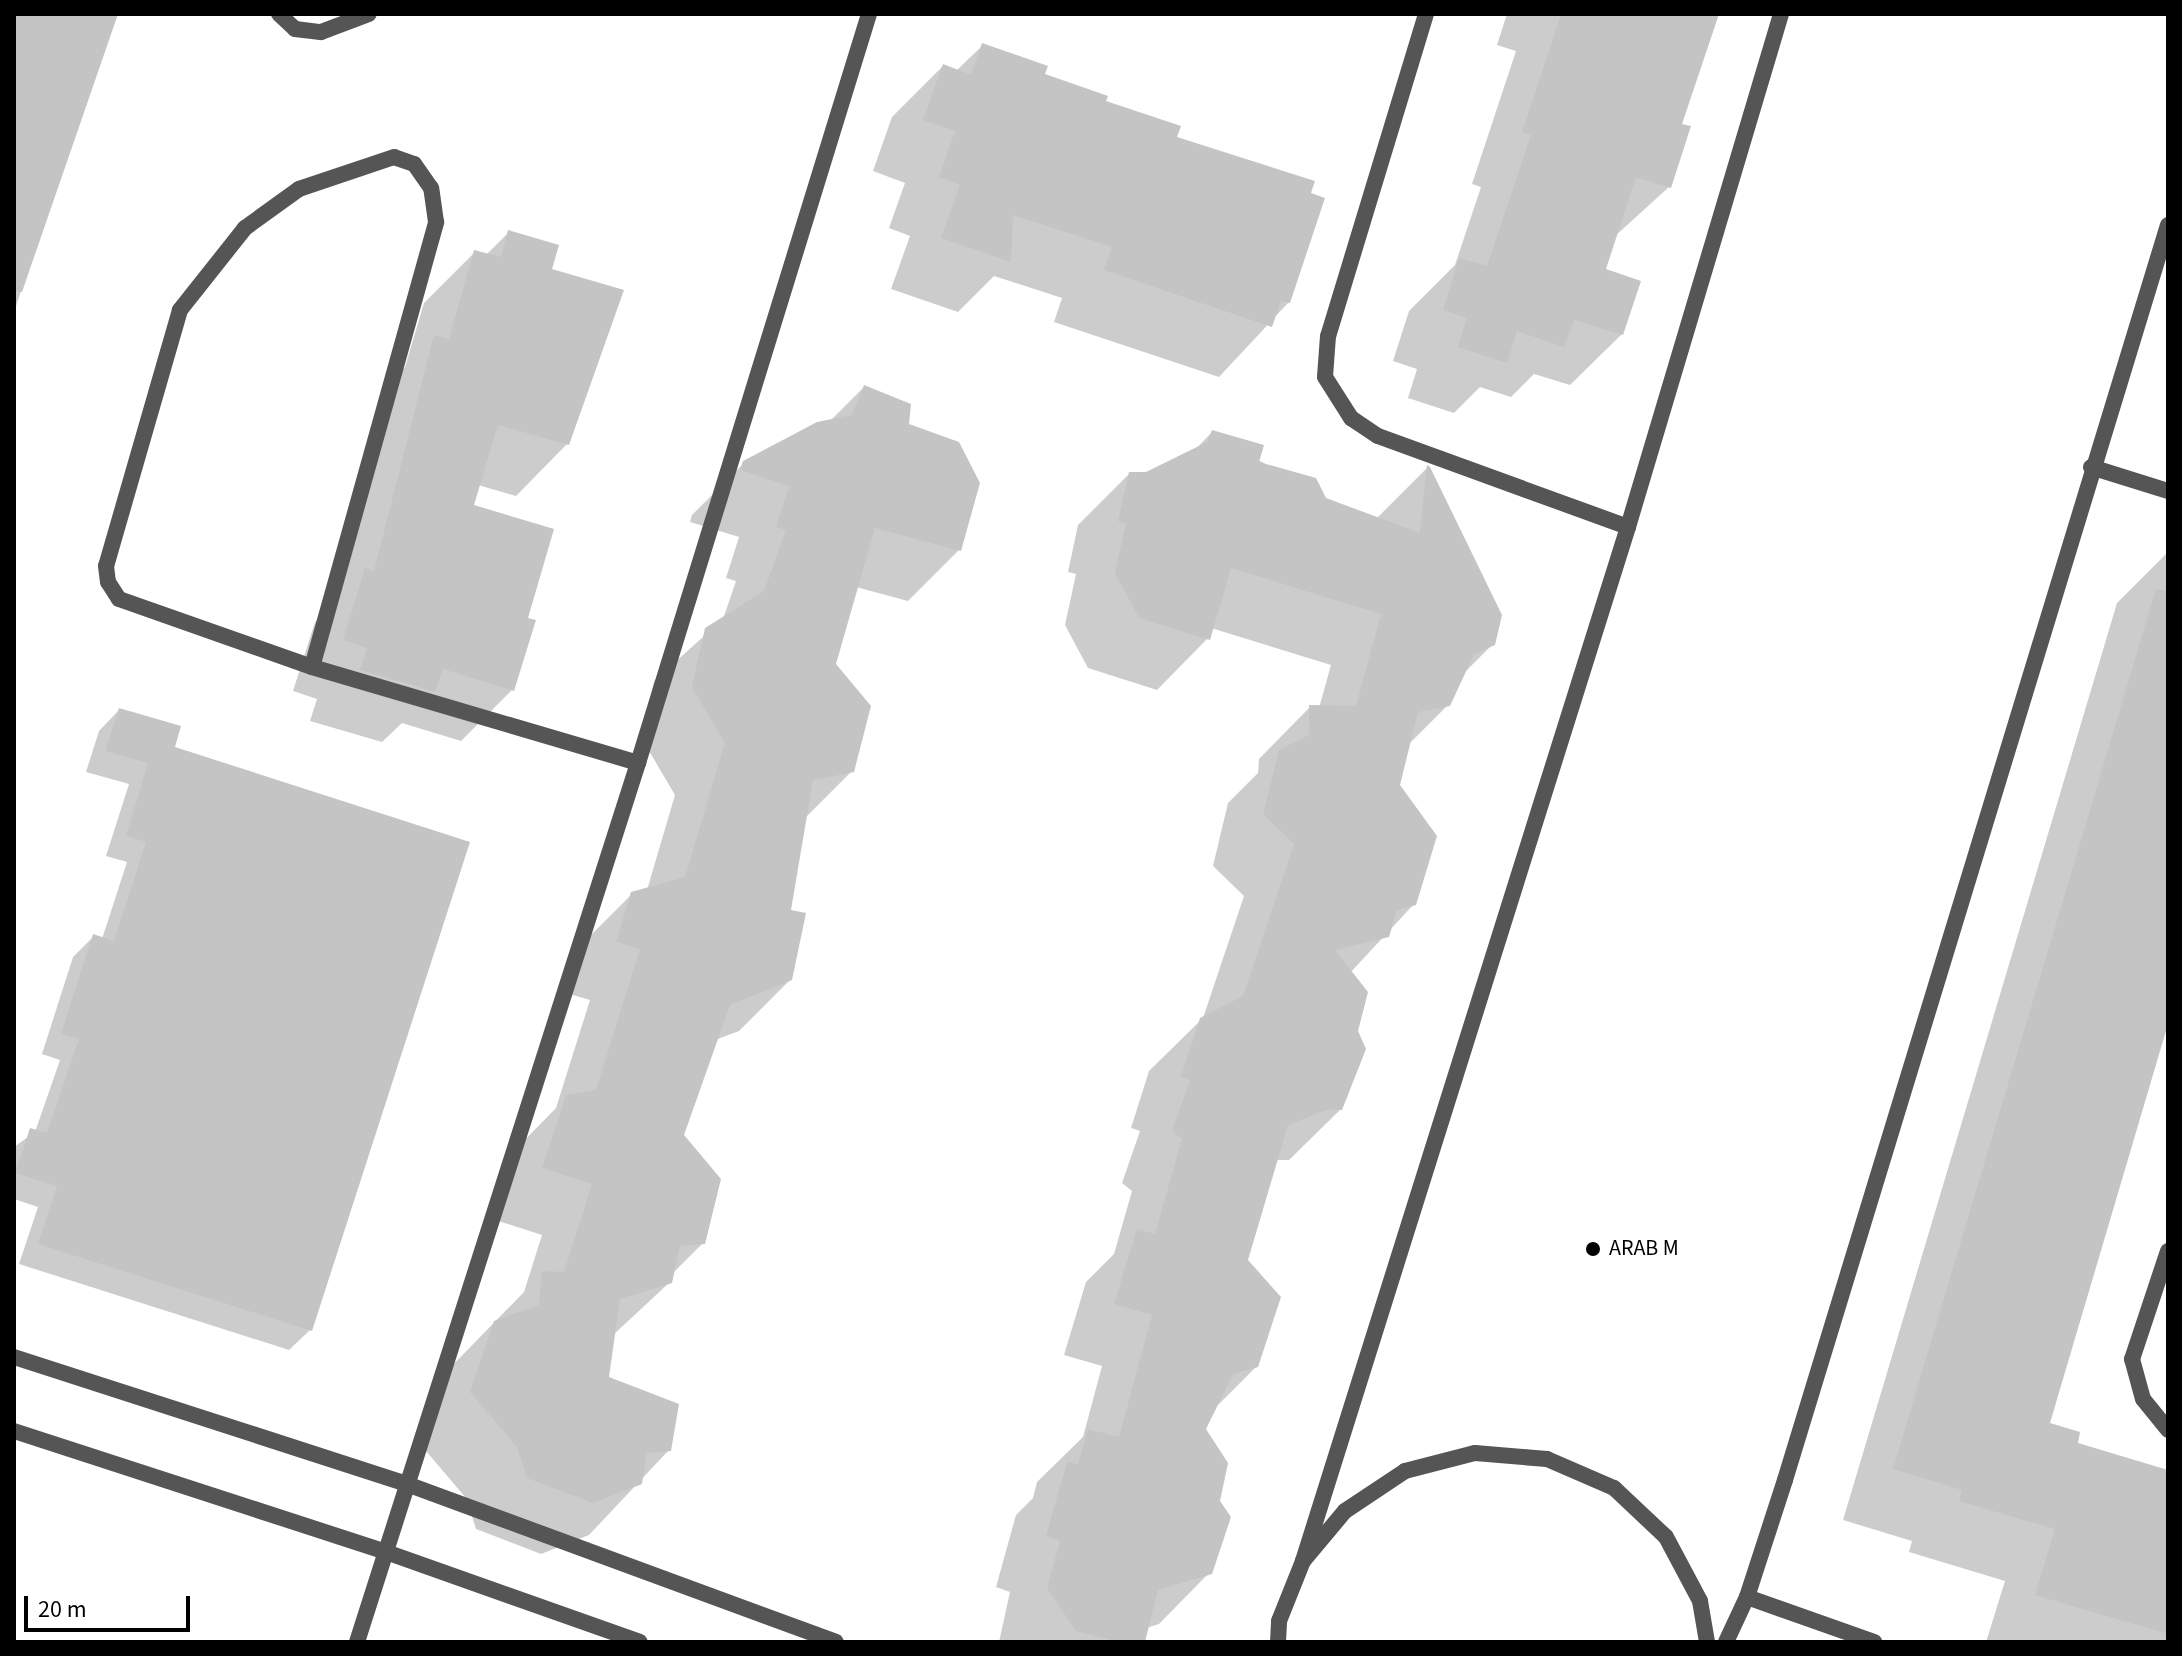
<!DOCTYPE html>
<html>
<head>
<meta charset="utf-8">
<style>
	body { margin:0 }
	#map { position:relative; width:2182px; height:1656px; overflow:hidden; background:#fff; font-family:"Source Sans 3",sans-serif }
	div>[style] { position:absolute }
	.shadow>* { inset:0; background:#0003 }
	.building>* { inset:0; background:#c4c4c4 }
	.street>* { height:16px; margin:-8px; padding:0 8px; transform-origin:8px; border-radius:8px; background:#555 }
	.dots>* { width:22px; height:22px; translate:-50% -50%; box-sizing:border-box; border:4px solid #fff; border-radius:50% }
	span { translate:-50% -50%; white-space:nowrap; text-align:center; line-height:1.15; -webkit-text-stroke:7px #fff; paint-order:stroke }
	.poi-label { font-size:22px; color:#000 }
	.left { translate:0 -50%; text-align:left }
	.frame { position:absolute; inset:0; border:16px solid #000; pointer-events:none }
	.scale { position:absolute; left:24px; top:1596px; width:166px; height:36px; box-sizing:border-box; border:4px solid #000; border-top:0; padding-left:10px; font-size:24px; line-height:28px; white-space:nowrap; color:#000; -webkit-text-stroke:6px #fff; paint-order:stroke }
</style>
</head>
<body>
<div id="map">
	<div class="shadow">
		<div style="clip-path:polygon(14px 14px,115px 14px,14px 312px)"></div>
		<div style="clip-path:polygon(1507px 14px,1717px 14px,1680px 125px,1688px 128px,1669px 187px,1614px 237px,1603px 271px,1622px 334px,1570px 385px,1534px 374px,1511px 397px,1480px 387px,1454px 413px,1408px 398px,1417px 369px,1393px 361px,1409px 311px,1455px 265px,1481px 187px,1472px 184px,1516px 51px,1497px 45px)"></div>
		<div style="clip-path:polygon(983px 45px,1174px 138px,1289px 302px,1219px 377px,1054px 322px,1062px 298px,994px 276px,958px 312px,891px 289px,910px 236px,889px 228px,905px 183px,873px 171px,892px 117px,943px 66px,956px 71px)"></div>
		<div style="clip-path:polygon(509px 232px,549px 271px,567px 444px,516px 496px,478px 485px,471px 507px,525px 619px,512px 690px,461px 741px,402px 723px,382px 742px,310px 721px,317px 699px,293px 691px,315px 622px,327px 609px,384px 389px,405px 367px,424px 303px,475px 252px,486px 255px)"></div>
		<div style="clip-path:polygon(864px 387px,907px 425px,959px 550px,908px 601px,856px 587px,834px 664px,852px 771px,804px 819px,788px 912px,791px 979px,739px 1031px,715px 1040px,682px 1135px,703px 1243px,672px 1274px,670px 1282px,612px 1336px,606px 1378px,669px 1450px,589px 1535px,541px 1554px,476px 1529px,466px 1498px,420px 1444px,444px 1374px,524px 1292px,542px 1235px,492px 1219px,516px 1149px,556px 1108px,590px 1000px,566px 993px,581px 945px,632px 894px,647px 890px,675px 795px,642px 739px,654px 681px,723px 619px,736px 581px,726px 578px,739px 537px,690px 522px,692px 515px,744px 463px,830px 421px)"></div>
		<div style="clip-path:polygon(1212px 432px,1325px 500px,1376px 519px,1427px 468px,1493px 644px,1463px 674px,1448px 705px,1407px 746px,1398px 785px,1414px 904px,1350px 973px,1341px 1109px,1289px 1160px,1276px 1160px,1246px 1261px,1257px 1366px,1214px 1409px,1204px 1429px,1218px 1501px,1210px 1572px,1159px 1624px,1146px 1628px,1143px 1642px,999px 1642px,1010px 1592px,996px 1587px,1016px 1515px,1033px 1498px,1037px 1482px,1083px 1437px,1102px 1366px,1064px 1355px,1086px 1282px,1114px 1254px,1132px 1191px,1122px 1183px,1140px 1131px,1131px 1128px,1149px 1071px,1203px 1018px,1244px 896px,1213px 866px,1228px 803px,1258px 773px,1259px 759px,1310px 707px,1319px 708px,1331px 665px,1211px 628px,1208px 638px,1157px 690px,1088px 668px,1065px 625px,1076px 574px,1068px 572px,1078px 525px,1129px 474px,1146px 474px,1193px 452px)"></div>
		<div style="clip-path:polygon(2168px 552px,2168px 1017px,2047px 1424px,2075px 1444px,2168px 1472px,2168px 1642px,1986px 1642px,2005px 1581px,1909px 1552px,1912px 1541px,1843px 1520px,2117px 603px)"></div>
		<div style="clip-path:polygon(119px 710px,172px 748px,310px 1330px,289px 1350px,19px 1264px,38px 1207px,14px 1199px,14px 1147px,35px 1132px,60px 1060px,42px 1054px,73px 957px,94px 936px,102px 939px,127px 862px,106px 856px,129px 784px,86px 772px,99px 731px)"></div>
	</div>
	<div class="building">
		<div style="clip-path:polygon(14px 14px,118px 14px,22px 292px,14px 291px)"></div>
		<div style="clip-path:polygon(1561px 14px,1719px 14px,1682px 124px,1691px 126px,1671px 188px,1636px 177px,1606px 269px,1641px 281px,1623px 335px,1574px 320px,1564px 347px,1517px 331px,1507px 363px,1458px 347px,1467px 318px,1443px 310px,1459px 258px,1487px 266px,1531px 135px,1522px 132px)"></div>
		<div style="clip-path:polygon(982px 43px,1048px 66px,1045px 74px,1108px 96px,1106px 101px,1181px 126px,1177px 137px,1315px 181px,1311px 193px,1325px 198px,1290px 303px,1281px 301px,1272px 327px,1104px 270px,1112px 247px,1013px 215px,1011px 262px,941px 238px,960px 185px,939px 177px,955px 131px,923px 120px,943px 64px,971px 75px)"></div>
		<div style="clip-path:polygon(508px 230px,559px 245px,552px 269px,624px 290px,569px 445px,498px 425px,474px 505px,554px 529px,528px 618px,536px 620px,514px 691px,443px 669px,435px 692px,360px 670px,367px 648px,343px 640px,365px 568px,374px 571px,434px 335px,449px 339px,474px 250px,501px 257px)"></div>
		<div style="clip-path:polygon(864px 385px,911px 404px,909px 424px,959px 442px,980px 483px,961px 551px,875px 528px,836px 664px,871px 706px,854px 772px,813px 780px,791px 910px,806px 913px,792px 980px,730px 1005px,684px 1135px,721px 1179px,705px 1244px,680px 1246px,672px 1283px,620px 1299px,609px 1377px,679px 1404px,671px 1451px,647px 1453px,642px 1484px,593px 1503px,527px 1478px,517px 1447px,470px 1392px,494px 1321px,539px 1305px,542px 1271px,564px 1272px,592px 1184px,542px 1168px,566px 1095px,596px 1090px,640px 949px,616px 942px,631px 892px,685px 877px,725px 743px,692px 687px,705px 628px,764px 591px,786px 530px,776px 527px,789px 486px,740px 470px,743px 461px,817px 422px,852px 415px)"></div>
		<div style="clip-path:polygon(1212px 430px,1264px 445px,1259px 462px,1316px 478px,1326px 498px,1420px 533px,1427px 465px,1430px 467px,1502px 615px,1495px 645px,1474px 654px,1450px 706px,1418px 712px,1400px 785px,1437px 836px,1416px 905px,1397px 910px,1389px 937px,1335px 950px,1368px 992px,1358px 1031px,1366px 1049px,1342px 1110px,1329px 1109px,1288px 1125px,1248px 1260px,1281px 1297px,1258px 1367px,1233px 1374px,1206px 1429px,1228px 1463px,1220px 1501px,1231px 1517px,1212px 1574px,1158px 1590px,1145px 1642px,1119px 1642px,1076px 1631px,1047px 1588px,1060px 1541px,1046px 1536px,1067px 1462px,1078px 1464px,1088px 1429px,1119px 1437px,1152px 1315px,1114px 1304px,1137px 1229px,1155px 1234px,1182px 1139px,1172px 1131px,1190px 1080px,1181px 1077px,1200px 1018px,1243px 996px,1294px 844px,1263px 814px,1279px 750px,1309px 735px,1309px 705px,1356px 706px,1381px 614px,1231px 568px,1210px 640px,1139px 618px,1115px 573px,1126px 523px,1118px 521px,1129px 472px,1146px 472px,1207px 442px)"></div>
		<div style="clip-path:polygon(2156px 589px,2168px 591px,2168px 1024px,2050px 1423px,2080px 1432px,2078px 1443px,2168px 1470px,2168px 1634px,2035px 1595px,2055px 1529px,1959px 1501px,1962px 1490px,1893px 1469px)"></div>
		<div style="clip-path:polygon(119px 708px,181px 726px,175px 747px,470px 842px,312px 1331px,38px 1244px,57px 1186px,15px 1173px,30px 1128px,47px 1133px,79px 1039px,61px 1034px,93px 934px,114px 941px,146px 842px,126px 836px,148px 763px,105px 751px)"></div>
	</div>
	<div class="street">
		<div style="left:279px;top:14px;width:22px;rotate:43deg"></div>
		<div style="left:295px;top:29px;width:26px;rotate:7deg"></div>
		<div style="left:321px;top:32px;width:51px;rotate:-20.6deg"></div>
		<div style="left:1426px;top:14px;width:337px;rotate:106.9deg"></div>
		<div style="left:1328px;top:336px;width:41px;rotate:94.2deg"></div>
		<div style="left:1325px;top:377px;width:49px;rotate:57.6deg"></div>
		<div style="left:1351px;top:418px;width:32px;rotate:34deg"></div>
		<div style="left:1378px;top:436px;width:266px;rotate:20deg"></div>
		<div style="left:2091px;top:467px;width:81px;rotate:17.3deg"></div>
		<div style="left:312px;top:667px;width:462px;rotate:-74.4deg"></div>
		<div style="left:436px;top:222px;width:34px;rotate:-98deg"></div>
		<div style="left:431px;top:188px;width:29px;rotate:-125deg"></div>
		<div style="left:414px;top:164px;width:21px;rotate:-161deg"></div>
		<div style="left:394px;top:157px;width:100px;rotate:161.4deg"></div>
		<div style="left:299px;top:189px;width:67px;rotate:144.2deg"></div>
		<div style="left:245px;top:228px;width:105px;rotate:128.4deg"></div>
		<div style="left:180px;top:310px;width:266px;rotate:106.1deg"></div>
		<div style="left:106px;top:566px;width:16px;rotate:83deg"></div>
		<div style="left:108px;top:582px;width:20px;rotate:57deg"></div>
		<div style="left:119px;top:599px;width:205px;rotate:19.4deg"></div>
		<div style="left:312px;top:667px;width:340px;rotate:16.4deg"></div>
		<div style="left:2168px;top:1251px;width:114px;rotate:108.4deg"></div>
		<div style="left:2132px;top:1359px;width:41px;rotate:74.6deg"></div>
		<div style="left:2143px;top:1399px;width:40px;rotate:51deg"></div>
		<div style="left:14px;top:1357px;width:410px;rotate:17.9deg"></div>
		<div style="left:404px;top:1483px;width:460px;rotate:20.2deg"></div>
		<div style="left:14px;top:1431px;width:391px;rotate:18deg"></div>
		<div style="left:386px;top:1552px;width:269px;rotate:19.5deg"></div>
		<div style="left:1303px;top:1561px;width:1084px;rotate:-72.55deg"></div>
		<div style="left:1628px;top:527px;width:535px;rotate:-73.39deg"></div>
		<div style="left:1747px;top:1597px;width:135px;rotate:19.5deg"></div>
		<div style="left:357px;top:1642px;width:923px;rotate:-72.27deg"></div>
		<div style="left:638px;top:763px;width:784px;rotate:-72.86deg"></div>
		<div style="left:1278px;top:1642px;width:21px;rotate:-87deg"></div>
		<div style="left:1279px;top:1621px;width:65px;rotate:-68.2deg"></div>
		<div style="left:1303px;top:1561px;width:65px;rotate:-50deg"></div>
		<div style="left:1345px;top:1511px;width:72px;rotate:-33.7deg"></div>
		<div style="left:1405px;top:1471px;width:72px;rotate:-14.4deg"></div>
		<div style="left:1475px;top:1453px;width:72px;rotate:4.8deg"></div>
		<div style="left:1547px;top:1459px;width:73px;rotate:23.4deg"></div>
		<div style="left:1614px;top:1488px;width:71px;rotate:43.3deg"></div>
		<div style="left:1666px;top:1537px;width:72px;rotate:62deg"></div>
		<div style="left:1700px;top:1601px;width:42px;rotate:80.3deg"></div>
		<div style="left:1726px;top:1642px;width:50px;rotate:-65deg"></div>
		<div style="left:1747px;top:1597px;width:123px;rotate:-72deg"></div>
		<div style="left:1785px;top:1480px;width:1312px;rotate:-73.03deg"></div>
	</div>
	<div class="dots">
		<div style="left:1593px;top:1249px;background:#000"></div>
	</div>
	<div class="poi-label">
		<span class="left" style="left:1609px;top:1249px">ARAB M</span>
	</div>
	<div class="frame"></div>
	<div class="scale">20 m</div>
</div>
</body>
</html>
